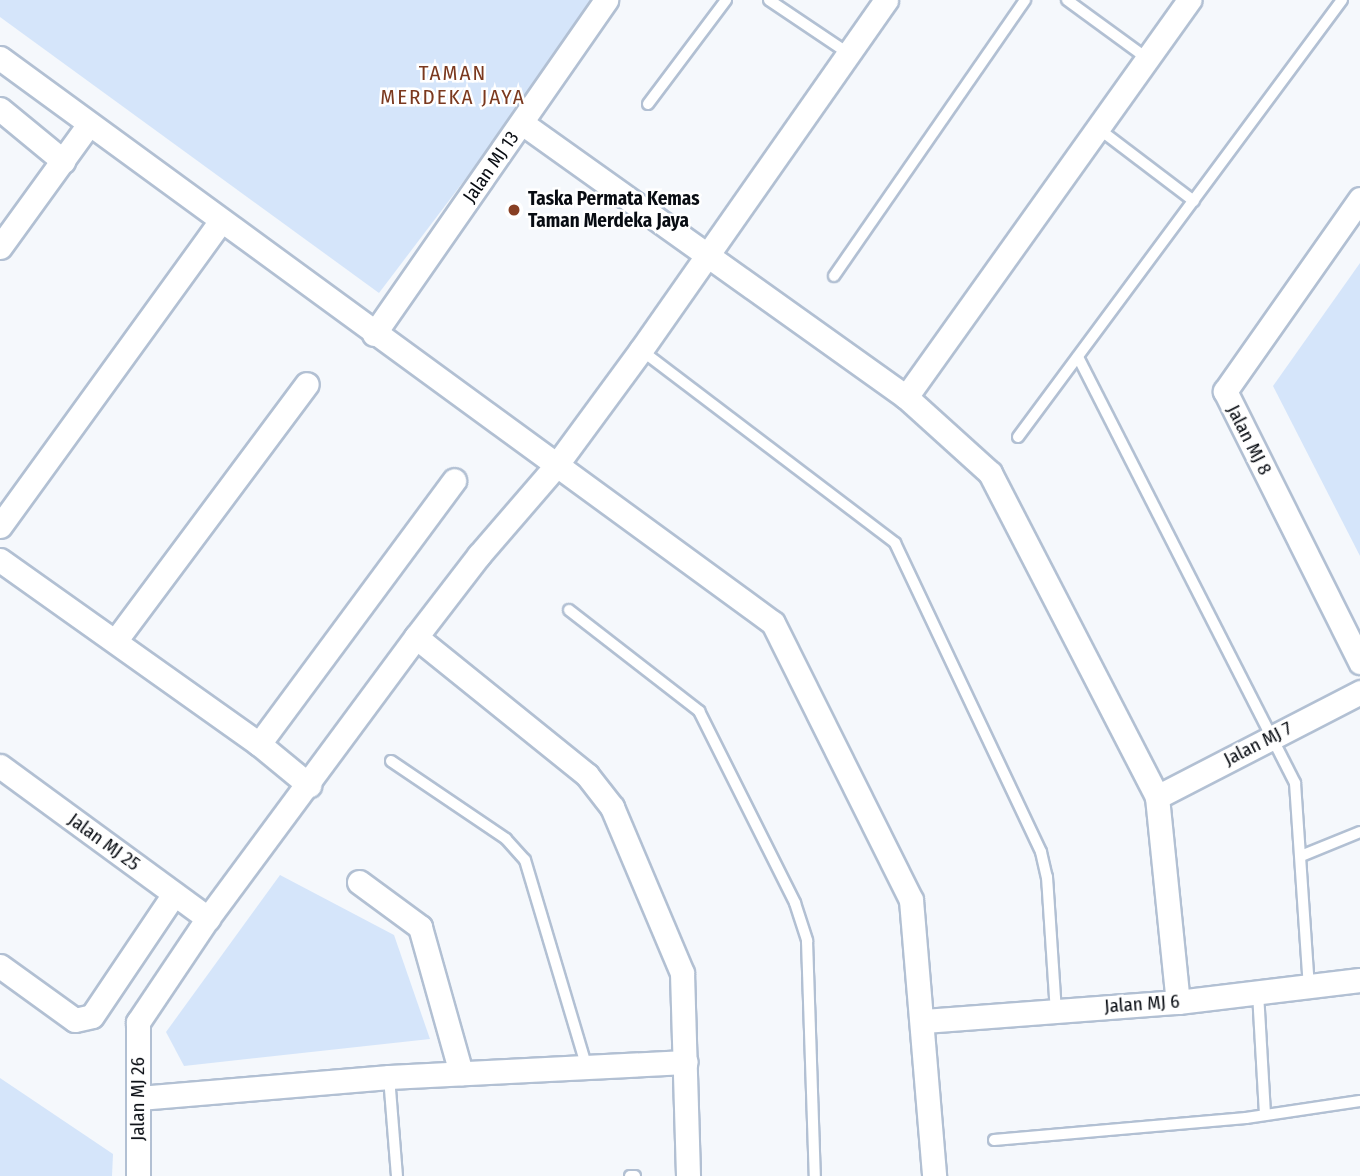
<!DOCTYPE html>
<html>
<head>
<meta charset="utf-8">
<style>
	body { margin:0 }
	#map { position:relative; width:1360px; height:1176px; overflow:hidden; background:#f5f8fc; font-family:"Fira Sans Condensed",sans-serif }
	div>[style] { position:absolute }
	.green>* { inset:0; background:#d5e5fa }
	.roads { filter:drop-shadow(2px 0 #b2c0d3) drop-shadow(-2px 0 #b2c0d3) drop-shadow(0 2px #b2c0d3) drop-shadow(0 -2px #b2c0d3) }
	.lane>* { height:10px; margin:-5px; padding:0 5px; transform-origin:5px; border-radius:5px; background:#fff }
	.street>* { height:23px; margin:-11.5px; padding:0 11.5px; transform-origin:11.5px; border-radius:11.5px; background:#fff }
	.dots>* { width:19px; height:19px; translate:-50% -50%; box-sizing:border-box; border:4px solid #fff; border-radius:50% }
	span { translate:-50% -50%; white-space:nowrap; text-align:center; line-height:1.15; -webkit-text-stroke:5px #fff; paint-order:stroke }
	.street-label { font-size:19px; color:#080c12 }
	.poi-label { font-size:19px; color:#080c12; font-weight:700 }
	.left { translate:0 -50%; text-align:left }
	.neighbourhood-label { font-size:21px; color:#7b391f; letter-spacing:2px }
</style>
</head>
<body>
<div id="map">
	<div class="green">
		<div style="clip-path:polygon(0 0,601px 0,379px 293px,0 17px)"></div>
		<div style="clip-path:polygon(1360px 263px,1360px 556px,1273px 386px)"></div>
		<div style="clip-path:polygon(280px 875px,394px 935px,430px 1039px,184px 1066px,166px 1032px)"></div>
		<div style="clip-path:polygon(0 1078px,113px 1154px,112px 1176px,0 1176px)"></div>
	</div>
	<div class="roads">
		<div class="lane">
			<div style="left:769px;top:0;width:95px;rotate:33.9deg"></div>
			<div style="left:1067px;top:0;width:100px;rotate:36.1deg"></div>
			<div style="left:648px;top:104px;width:130px;rotate:-53.1deg"></div>
			<div style="left:1099px;top:129px;width:119px;rotate:37.2deg"></div>
			<div style="left:834px;top:276px;width:336px;rotate:-55.3deg"></div>
			<div style="left:641px;top:350px;width:319px;rotate:37.2deg"></div>
			<div style="left:895px;top:543px;width:342px;rotate:64.7deg"></div>
			<div style="left:1041px;top:852px;width:26px;rotate:77deg"></div>
			<div style="left:1047px;top:877px;width:134px;rotate:86.2deg"></div>
			<div style="left:1078px;top:357px;width:478px;rotate:63deg"></div>
			<div style="left:1295px;top:783px;width:203px;rotate:86.1deg"></div>
			<div style="left:1018px;top:437px;width:544px;rotate:-53.45deg"></div>
			<div style="left:569px;top:610px;width:165px;rotate:37.8deg"></div>
			<div style="left:699px;top:711px;width:215px;rotate:63.4deg"></div>
			<div style="left:795px;top:903px;width:40px;rotate:72deg"></div>
			<div style="left:807px;top:941px;width:235px;rotate:88.1deg"></div>
			<div style="left:391px;top:761px;width:139px;rotate:34.1deg"></div>
			<div style="left:506px;top:839px;width:28px;rotate:48deg"></div>
			<div style="left:525px;top:860px;width:213px;rotate:73.4deg"></div>
			<div style="left:1301px;top:856px;width:64px;rotate:-22.1deg"></div>
			<div style="left:1258px;top:993px;width:122px;rotate:86.7deg"></div>
			<div style="left:389px;top:1077px;width:99px;rotate:85.4deg"></div>
			<div style="left:994px;top:1140px;width:253px;rotate:-5deg"></div>
			<div style="left:1246px;top:1118px;width:115px;rotate:-8.5deg"></div>
			<div style="left:630px;top:1176px;width:5px"></div>
		</div>
		<div class="street">
			<div style="left:0;top:58px;width:957px;rotate:36.16deg"></div>
			<div style="left:773px;top:623px;width:309px;rotate:63.5deg"></div>
			<div style="left:911px;top:900px;width:277px;rotate:85.2deg"></div>
			<div style="left:0;top:109px;width:82px;rotate:39.5deg"></div>
			<div style="left:522px;top:123px;width:472px;rotate:35.5deg"></div>
			<div style="left:906px;top:397px;width:113px;rotate:42.1deg"></div>
			<div style="left:990px;top:473px;width:365px;rotate:62.7deg"></div>
			<div style="left:1157px;top:797px;width:206px;rotate:84.2deg"></div>
			<div style="left:1360px;top:199px;width:235px;rotate:125.1deg"></div>
			<div style="left:1225px;top:391px;width:303px;rotate:63.5deg"></div>
			<div style="left:0;top:247px;width:152px;rotate:-54.1deg"></div>
			<div style="left:374px;top:334px;width:407px;rotate:-55.2deg"></div>
			<div style="left:906px;top:397px;width:488px;rotate:-54.5deg"></div>
			<div style="left:0;top:526px;width:377px;rotate:-54.1deg"></div>
			<div style="left:0;top:560px;width:318px;rotate:35.4deg"></div>
			<div style="left:259px;top:744px;width:65px;rotate:39.4deg"></div>
			<div style="left:416px;top:637px;width:220px;rotate:38.9deg"></div>
			<div style="left:587px;top:775px;width:41px;rotate:52deg"></div>
			<div style="left:612px;top:807px;width:180px;rotate:67.1deg"></div>
			<div style="left:682px;top:973px;width:203px;rotate:88.3deg"></div>
			<div style="left:116px;top:640px;width:319px;rotate:-53.3deg"></div>
			<div style="left:259px;top:744px;width:328px;rotate:-53.5deg"></div>
			<div style="left:0;top:766px;width:258px;rotate:36.2deg"></div>
			<div style="left:1157px;top:797px;width:229px;rotate:-27.3deg"></div>
			<div style="left:359px;top:882px;width:76px;rotate:36.4deg"></div>
			<div style="left:420px;top:927px;width:152px;rotate:74.3deg"></div>
			<div style="left:0;top:966px;width:92px;rotate:35.8deg"></div>
			<div style="left:75px;top:1020px;width:17px;rotate:-13deg"></div>
			<div style="left:92px;top:1016px;width:147px;rotate:-56.1deg"></div>
			<div style="left:924px;top:1021px;width:255px;rotate:-4.3deg"></div>
			<div style="left:1178px;top:1002px;width:183px;rotate:-6.9deg"></div>
			<div style="left:139px;top:1098px;width:251px;rotate:-4.8deg"></div>
			<div style="left:389px;top:1077px;width:297px;rotate:-2.9deg"></div>
			<div style="left:138px;top:1176px;width:154px;rotate:-90deg"></div>
			<div style="left:138px;top:1022px;width:125px;rotate:-56.1deg"></div>
			<div style="left:208px;top:918px;width:350px;rotate:-53.5deg"></div>
			<div style="left:416px;top:637px;width:103px;rotate:-52.5deg"></div>
			<div style="left:479px;top:555px;width:116px;rotate:-49.2deg"></div>
			<div style="left:555px;top:467px;width:145px;rotate:-53.7deg"></div>
			<div style="left:641px;top:350px;width:427px;rotate:-55deg"></div>
		</div>
	</div>
	<div class="dots">
		<div style="left:514px;top:210px;background:#883f23"></div>
	</div>
	<div class="street-label">
		<span style="left:491px;top:167px;rotate:-55deg">Jalan MJ 13</span>
		<span style="left:1249px;top:440px;rotate:63deg">Jalan MJ 8</span>
		<span style="left:1258px;top:744px;rotate:-27deg">Jalan MJ 7</span>
		<span style="left:104px;top:842px;rotate:36deg">Jalan MJ 25</span>
		<span style="left:1142px;top:1004px;rotate:-4deg">Jalan MJ 6</span>
		<span style="left:138px;top:1099px;rotate:-90deg">Jalan MJ 26</span>
	</div>
	<div class="poi-label">
		<span class="left" style="left:528px;top:210px">Taska Permata Kemas<br>Taman Merdeka Jaya</span>
	</div>
	<div class="neighbourhood-label">
		<span style="left:453px;top:85px">TAMAN<br>MERDEKA JAYA</span>
	</div>
</div>
</body>
</html>
